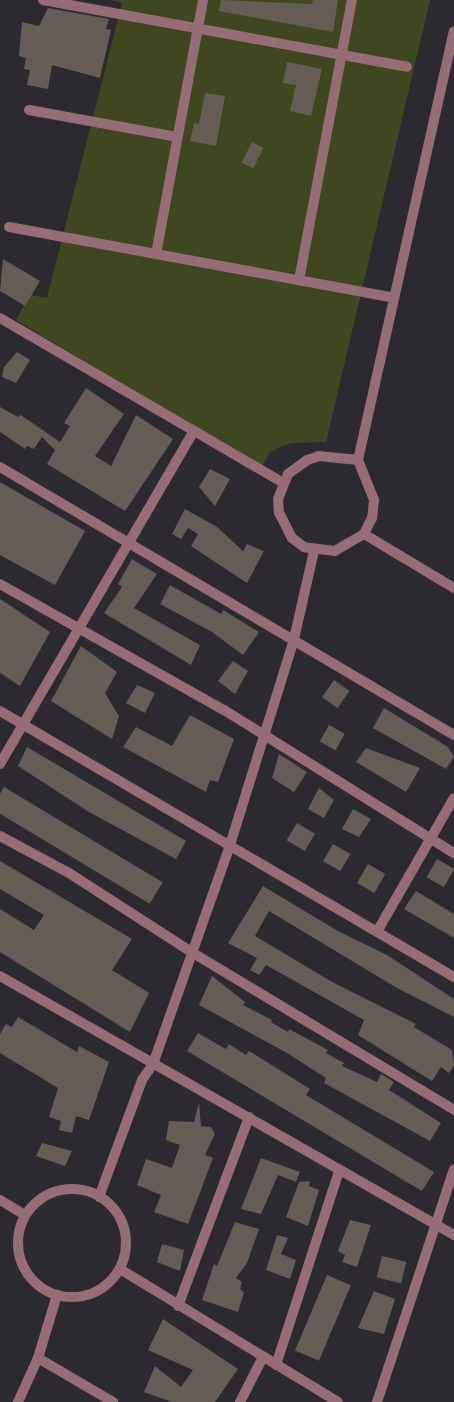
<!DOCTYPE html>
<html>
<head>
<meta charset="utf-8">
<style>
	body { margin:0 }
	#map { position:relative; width:454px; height:1402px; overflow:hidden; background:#2d2931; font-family:"Public Sans",sans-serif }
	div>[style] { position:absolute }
	.green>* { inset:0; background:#3e4720 }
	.building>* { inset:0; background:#665c56; transform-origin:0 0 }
	.street>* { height:10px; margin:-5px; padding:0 5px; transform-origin:5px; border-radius:5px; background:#966c77 }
	.street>.ring { margin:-5px; padding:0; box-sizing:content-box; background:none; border:10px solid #966c77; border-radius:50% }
	span { translate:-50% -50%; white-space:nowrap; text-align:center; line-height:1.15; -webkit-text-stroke:4px #2d2931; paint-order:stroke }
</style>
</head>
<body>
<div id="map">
	<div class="green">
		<div style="clip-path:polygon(110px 0,430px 0,326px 442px,293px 443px,280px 447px,269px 453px,262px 468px,16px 320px,30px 295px,47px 298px,122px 3px)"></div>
	</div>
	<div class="building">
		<div style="clip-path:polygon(221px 0,312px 4px,313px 0,338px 0,333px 32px,219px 11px)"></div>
		<div style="clip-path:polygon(48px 8px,109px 19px,106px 29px,111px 30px,100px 78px,52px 65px,48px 89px,27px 85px,30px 70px,24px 69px,26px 58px,19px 56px,22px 22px,39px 26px)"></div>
		<div style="clip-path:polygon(287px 62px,322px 69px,311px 116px,290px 111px,296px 85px,283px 83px)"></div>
		<div style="clip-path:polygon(205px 93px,225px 96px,216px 146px,190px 141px,194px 123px,199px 124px)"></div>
		<div style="left:252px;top:142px;width:13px;height:23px;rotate:27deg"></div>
		<div style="clip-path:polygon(3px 259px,40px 281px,25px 306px,0 291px)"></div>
		<div style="clip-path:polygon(17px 352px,30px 360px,16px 383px,2px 377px,4px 367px)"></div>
		<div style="clip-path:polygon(86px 388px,124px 414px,95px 456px,111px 466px,136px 415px,173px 439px,125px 511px,47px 464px,55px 450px,42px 437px,34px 449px,27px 446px,25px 449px,0 432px,0 407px,18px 417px,21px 415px,60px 442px,70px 426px,64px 423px)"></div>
		<div style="clip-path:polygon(210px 469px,230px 479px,215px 506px,199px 487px)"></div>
		<div style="clip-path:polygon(0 482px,85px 531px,55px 585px,0 555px)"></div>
		<div style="clip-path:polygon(185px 509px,217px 527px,243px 551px,247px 544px,264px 551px,247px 583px,191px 546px,198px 534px,188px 528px,181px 539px,172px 534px)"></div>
		<div style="clip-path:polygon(132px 559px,157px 574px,134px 608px,200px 645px,191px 665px,104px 613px,122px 587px,118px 584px)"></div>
		<div style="clip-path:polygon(170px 585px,221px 614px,223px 610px,259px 632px,243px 655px,212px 632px,160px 604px)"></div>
		<div style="clip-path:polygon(0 599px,50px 632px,20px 686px,0 673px)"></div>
		<div style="clip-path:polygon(81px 646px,117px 672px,105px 693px,119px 716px,112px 739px,51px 701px)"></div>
		<div style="clip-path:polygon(233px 661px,248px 671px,235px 694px,218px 681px)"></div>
		<div style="left:334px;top:680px;width:19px;height:21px;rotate:35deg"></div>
		<div style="clip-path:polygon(137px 685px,155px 693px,145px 713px,126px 703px)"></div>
		<div style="clip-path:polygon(384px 708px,448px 747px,454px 757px,446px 769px,373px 728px)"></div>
		<div style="clip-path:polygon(190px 715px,234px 739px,218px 782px,210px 780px,206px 792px,123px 747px,136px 727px,172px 746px)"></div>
		<div style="left:329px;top:725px;width:18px;height:19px;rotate:29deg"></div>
		<div style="clip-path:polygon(27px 747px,186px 841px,176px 859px,89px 812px,18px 766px)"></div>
		<div style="clip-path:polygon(366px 748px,420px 768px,406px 792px,356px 762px)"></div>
		<div style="clip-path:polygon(279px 754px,307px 772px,294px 792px,272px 778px)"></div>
		<div style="left:4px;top:787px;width:185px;height:25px;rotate:31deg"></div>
		<div style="clip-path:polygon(319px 788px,334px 800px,324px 818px,308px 809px)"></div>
		<div style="clip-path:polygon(353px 809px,371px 819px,359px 837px,342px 829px)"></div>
		<div style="left:297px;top:823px;width:21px;height:20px;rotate:31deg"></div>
		<div style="left:333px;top:844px;width:20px;height:20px;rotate:30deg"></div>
		<div style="left:437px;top:859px;width:20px;height:21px;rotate:30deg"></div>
		<div style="clip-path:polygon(0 861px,132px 939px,112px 970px,149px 993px,130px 1032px,0 952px,0 909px,34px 930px,44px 915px,0 889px)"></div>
		<div style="left:368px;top:864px;width:20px;height:22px;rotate:30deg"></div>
		<div style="clip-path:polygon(263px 886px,338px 931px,387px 955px,454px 999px,454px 1017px,397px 988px,269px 911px,255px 936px,334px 983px,416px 1024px,414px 1027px,452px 1050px,454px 1065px,449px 1073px,441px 1067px,432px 1081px,358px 1035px,364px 1020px,266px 965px,259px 975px,250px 970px,257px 958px,228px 943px)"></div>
		<div style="clip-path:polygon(416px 891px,454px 914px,454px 938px,404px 909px)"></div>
		<div style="clip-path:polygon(212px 976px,245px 1002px,243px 1005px,272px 1020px,271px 1022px,288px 1032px,289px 1029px,328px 1050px,326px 1053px,344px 1063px,342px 1066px,377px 1082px,381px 1074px,394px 1082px,389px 1090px,441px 1123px,430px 1141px,324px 1083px,326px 1078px,287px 1053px,199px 1005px)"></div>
		<div style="clip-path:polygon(18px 1017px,77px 1052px,79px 1046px,109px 1062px,89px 1120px,76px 1116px,72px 1133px,59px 1130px,61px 1121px,49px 1117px,58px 1088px,0 1053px,0 1034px,6px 1024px,12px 1027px)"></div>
		<div style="clip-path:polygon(198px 1033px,226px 1049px,229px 1044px,246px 1055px,249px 1051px,310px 1089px,306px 1095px,434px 1172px,422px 1191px,187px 1051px)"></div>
		<div style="clip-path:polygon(199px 1103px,201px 1126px,211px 1127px,215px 1134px,205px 1155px,213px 1158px,188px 1224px,154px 1212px,161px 1195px,137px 1185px,146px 1159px,172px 1168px,180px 1145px,166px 1140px,169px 1121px,194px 1122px)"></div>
		<div style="clip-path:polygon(42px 1143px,72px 1151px,65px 1166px,36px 1156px)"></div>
		<div style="clip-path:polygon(261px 1158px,300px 1172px,296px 1182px,278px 1175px,261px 1214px,241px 1209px)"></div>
		<div style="clip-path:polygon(310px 1181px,309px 1186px,319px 1190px,308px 1226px,286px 1217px,299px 1182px)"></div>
		<div style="clip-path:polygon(350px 1220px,371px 1225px,357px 1267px,342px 1262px,345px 1255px,338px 1251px)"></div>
		<div style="clip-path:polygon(235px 1222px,259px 1229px,247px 1263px,236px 1278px,242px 1282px,240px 1289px,244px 1292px,238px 1312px,202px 1300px,214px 1264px,217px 1266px)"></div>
		<div style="clip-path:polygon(277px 1235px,288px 1238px,281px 1254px,296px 1260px,290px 1279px,266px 1270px)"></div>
		<div style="clip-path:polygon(162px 1244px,184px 1250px,180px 1271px,157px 1262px)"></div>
		<div style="left:382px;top:1256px;width:25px;height:22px;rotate:14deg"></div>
		<div style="left:327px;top:1275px;width:26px;height:82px;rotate:23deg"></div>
		<div style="clip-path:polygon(374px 1291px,395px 1299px,384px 1334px,358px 1328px)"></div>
		<div style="clip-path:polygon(163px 1319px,238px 1369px,215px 1402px,172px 1402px,144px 1392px,155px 1366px,181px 1387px,193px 1370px,148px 1350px)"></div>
	</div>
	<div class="street">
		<div style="left:43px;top:0;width:370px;rotate:10.4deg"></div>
		<div style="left:29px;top:110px;width:150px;rotate:10.3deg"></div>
		<div style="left:9px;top:227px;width:389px;rotate:10.4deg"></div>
		<div style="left:156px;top:254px;width:258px;rotate:-79.5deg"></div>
		<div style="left:299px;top:280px;width:285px;rotate:-79.3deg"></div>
		<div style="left:0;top:318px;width:328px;rotate:30.2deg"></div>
		<div style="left:319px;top:456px;width:39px;rotate:6deg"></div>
		<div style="left:358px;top:460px;width:43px;rotate:68.2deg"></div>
		<div style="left:374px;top:500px;width:18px;rotate:96deg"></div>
		<div style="left:372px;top:518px;width:18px;rotate:117deg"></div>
		<div style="left:364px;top:534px;width:34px;rotate:150deg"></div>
		<div style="left:335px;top:551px;width:31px;rotate:-173deg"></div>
		<div style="left:304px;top:547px;width:15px;rotate:-143deg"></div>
		<div style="left:292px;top:538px;width:28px;rotate:-117deg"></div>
		<div style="left:279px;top:513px;width:14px;rotate:-94deg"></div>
		<div style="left:278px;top:499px;width:27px;rotate:-68deg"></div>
		<div style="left:288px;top:474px;width:24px;rotate:-36deg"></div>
		<div style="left:307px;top:460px;width:13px;rotate:-18deg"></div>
		<div style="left:358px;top:460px;width:439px;rotate:-77.4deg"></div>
		<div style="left:0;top:467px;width:527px;rotate:30.55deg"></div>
		<div style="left:364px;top:534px;width:105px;rotate:31deg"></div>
		<div style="left:0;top:584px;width:257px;rotate:29.4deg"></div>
		<div style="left:224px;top:710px;width:271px;rotate:31.9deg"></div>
		<div style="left:0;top:711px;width:526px;rotate:30.37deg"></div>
		<div style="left:0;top:764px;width:384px;rotate:-59.8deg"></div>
		<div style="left:0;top:836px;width:78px;rotate:28.2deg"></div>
		<div style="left:69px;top:873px;width:148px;rotate:32.8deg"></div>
		<div style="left:193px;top:953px;width:305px;rotate:31deg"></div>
		<div style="left:378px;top:930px;width:152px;rotate:-60.1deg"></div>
		<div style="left:0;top:976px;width:523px;rotate:29.7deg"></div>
		<div class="ring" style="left:18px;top:1189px;width:98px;height:98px"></div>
		<div style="left:99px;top:1197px;width:125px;rotate:-69.8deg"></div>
		<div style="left:142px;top:1080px;width:19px;rotate:-55deg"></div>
		<div style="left:153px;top:1064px;width:232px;rotate:-70.6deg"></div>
		<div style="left:230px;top:845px;width:216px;rotate:-72.7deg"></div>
		<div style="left:294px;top:639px;width:90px;rotate:-77.2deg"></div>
		<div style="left:0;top:1200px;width:29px;rotate:31deg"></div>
		<div style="left:120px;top:1269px;width:255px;rotate:31.4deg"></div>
		<div style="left:178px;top:1306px;width:202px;rotate:-69.4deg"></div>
		<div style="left:38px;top:1358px;width:87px;rotate:30.4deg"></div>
		<div style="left:276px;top:1365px;width:204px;rotate:-72deg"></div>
		<div style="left:18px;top:1402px;width:48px;rotate:-65.6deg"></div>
		<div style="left:38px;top:1358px;width:66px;rotate:-73.2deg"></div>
		<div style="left:240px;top:1402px;width:51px;rotate:-62.9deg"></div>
		<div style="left:377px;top:1402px;width:245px;rotate:-71.7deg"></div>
	</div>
</div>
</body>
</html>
